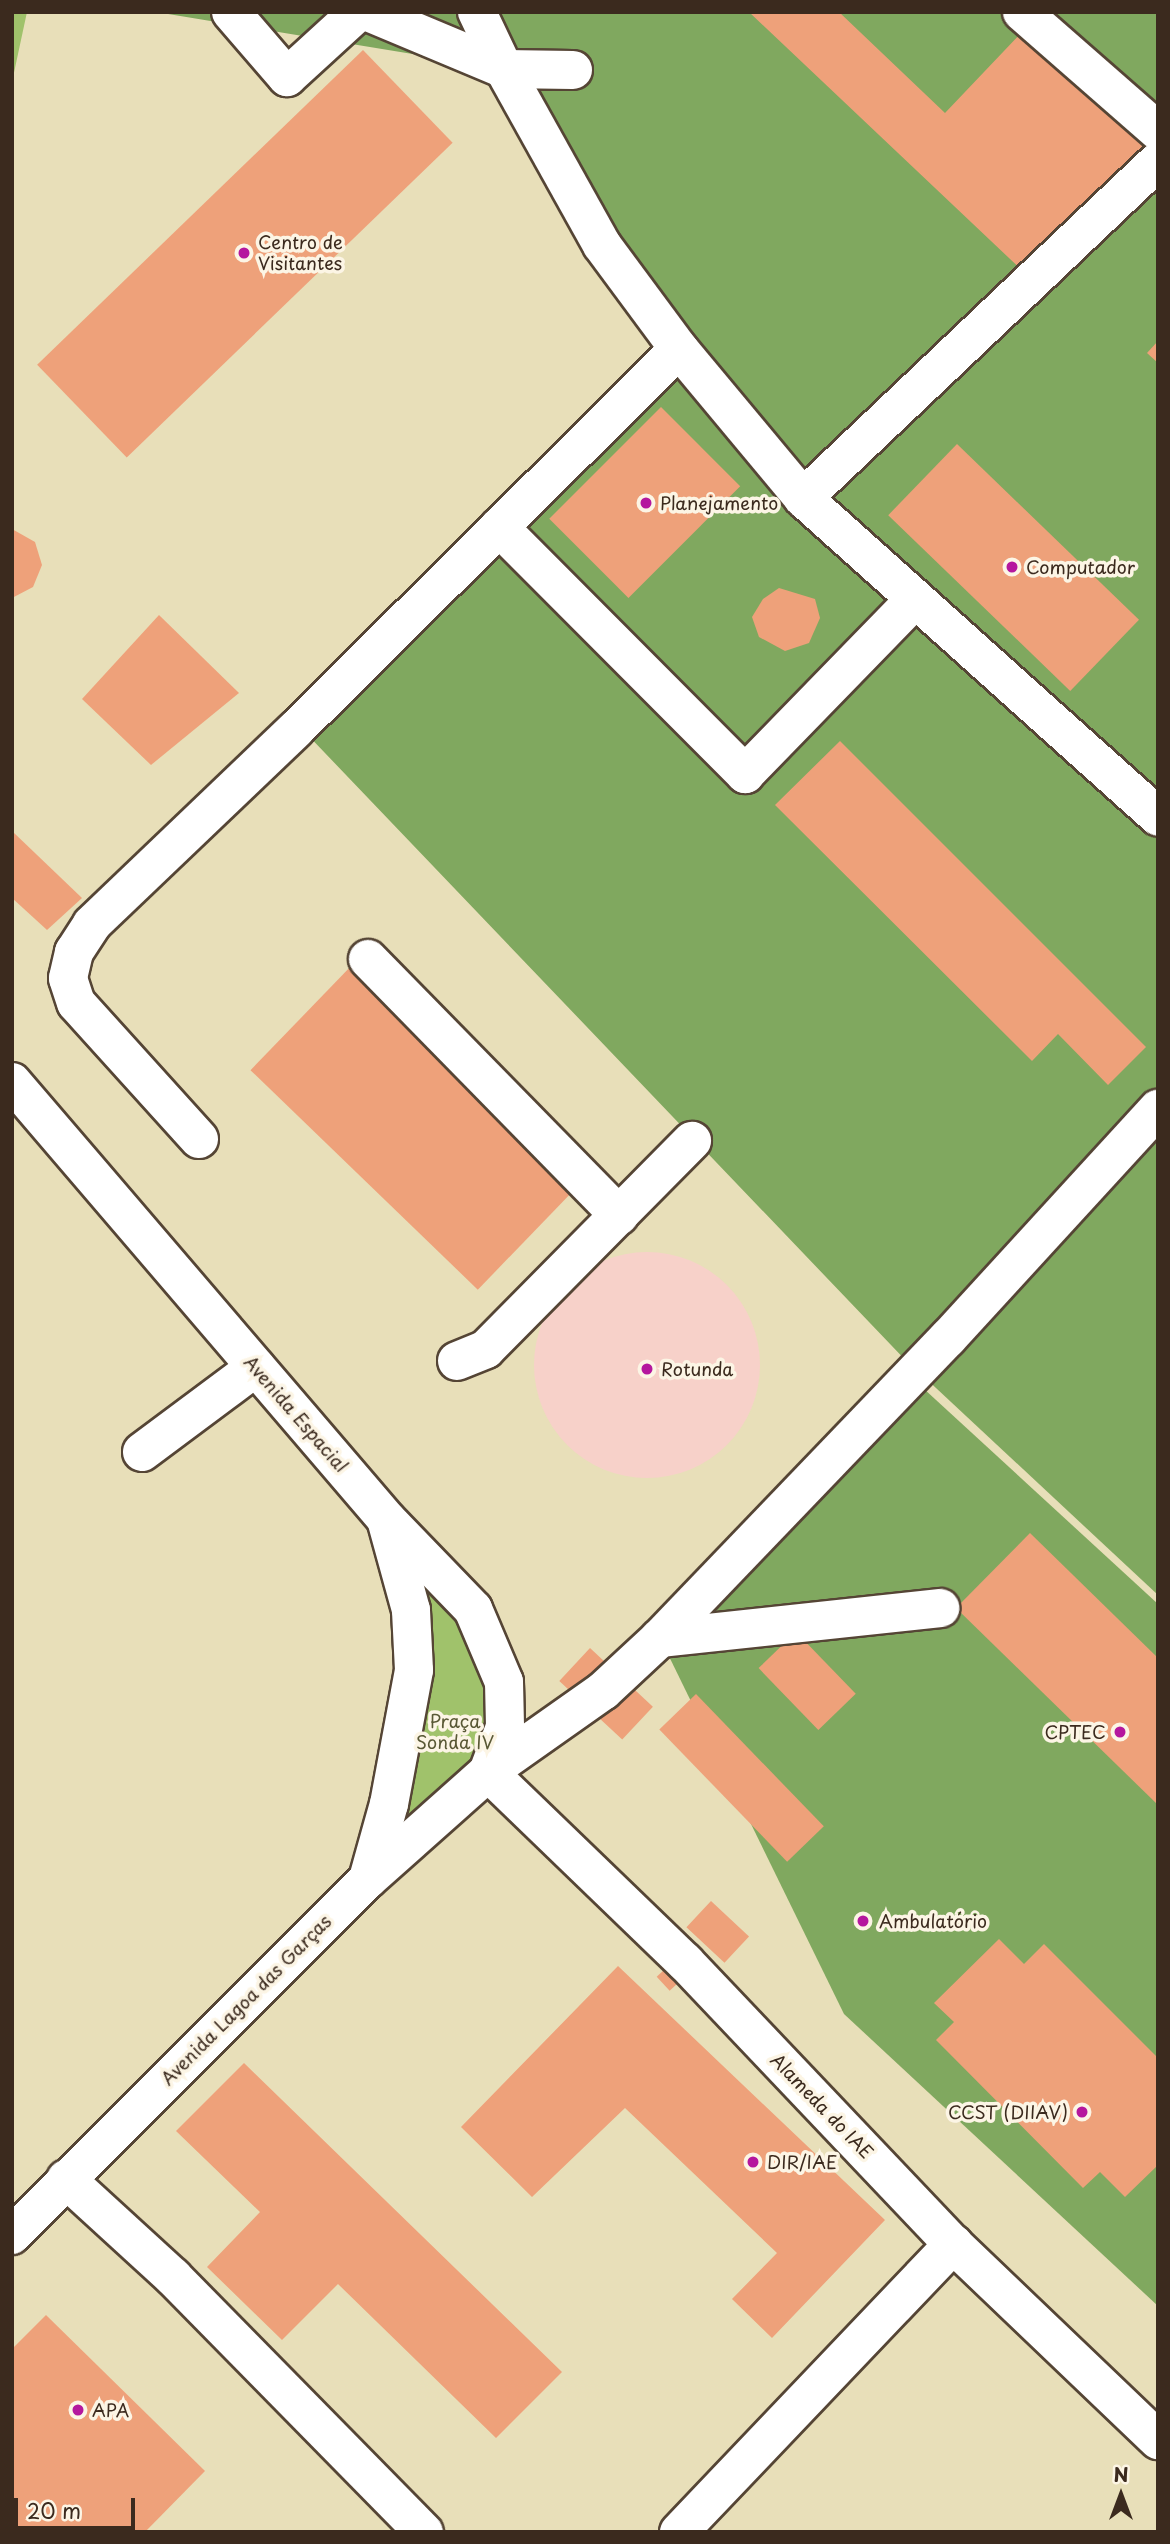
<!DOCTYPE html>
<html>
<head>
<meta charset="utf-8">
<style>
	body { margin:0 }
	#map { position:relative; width:1170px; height:2544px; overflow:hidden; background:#e8dfb9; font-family:"Playpen Sans",sans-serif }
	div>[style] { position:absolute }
	.built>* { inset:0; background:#f7d1c9 }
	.round { border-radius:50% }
	.green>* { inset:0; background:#a0c26b }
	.forest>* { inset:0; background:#80a85f }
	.building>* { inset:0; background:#eea17a; transform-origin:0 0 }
	.roads { filter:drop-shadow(2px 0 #554535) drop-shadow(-2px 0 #554535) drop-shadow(0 2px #554535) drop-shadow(0 -2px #554535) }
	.minor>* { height:38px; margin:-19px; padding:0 19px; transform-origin:19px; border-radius:19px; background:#fff }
	.dots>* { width:19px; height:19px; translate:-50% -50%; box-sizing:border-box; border:4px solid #fcf5e5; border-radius:50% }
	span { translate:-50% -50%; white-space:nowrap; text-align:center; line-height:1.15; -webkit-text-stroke:7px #fcf5e5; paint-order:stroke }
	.poi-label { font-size:18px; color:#3b2a1e }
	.left { translate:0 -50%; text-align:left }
	.right { translate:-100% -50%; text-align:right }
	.street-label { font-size:18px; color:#3b2a1e }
	.park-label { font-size:18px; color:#595835 }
	.frame { position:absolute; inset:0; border:14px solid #3b2a1e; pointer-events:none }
	.north { position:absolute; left:1086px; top:2460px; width:70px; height:70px; -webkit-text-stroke:5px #fcf5e5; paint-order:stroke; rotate:0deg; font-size:19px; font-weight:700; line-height:28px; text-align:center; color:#3b2a1e }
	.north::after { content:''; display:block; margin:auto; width:24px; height:32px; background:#3b2a1e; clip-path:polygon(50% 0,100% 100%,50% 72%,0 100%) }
	.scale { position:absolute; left:14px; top:2498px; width:121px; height:32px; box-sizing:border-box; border:4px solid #3b2a1e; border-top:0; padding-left:9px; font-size:21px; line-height:24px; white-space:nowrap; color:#3b2a1e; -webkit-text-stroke:5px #fcf5e5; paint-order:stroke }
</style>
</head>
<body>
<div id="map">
	<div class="built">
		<div class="round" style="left:534px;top:1252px;width:226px;height:226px"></div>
	</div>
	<div class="green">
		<div style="clip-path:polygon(12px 12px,27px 12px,12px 82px)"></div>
		<div style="clip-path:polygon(415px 1570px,455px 1616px,486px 1682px,488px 1740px,471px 1768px,416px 1819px,399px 1825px,427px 1712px)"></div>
	</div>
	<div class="forest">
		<div style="clip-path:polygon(156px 12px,1158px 12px,1158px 161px,803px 498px,679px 349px,504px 69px)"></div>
		<div style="clip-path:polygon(1158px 171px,1158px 822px,805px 498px)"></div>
		<div style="clip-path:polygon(680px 355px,801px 502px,1158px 836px,1158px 1103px,913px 1368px,303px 730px)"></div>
		<div style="clip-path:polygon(1158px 1133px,1158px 1595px,921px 1374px)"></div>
		<div style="clip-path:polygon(911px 1377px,1158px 1604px,1158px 2306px,844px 2014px,660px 1638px)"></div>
	</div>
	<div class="building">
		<div style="clip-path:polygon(749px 12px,839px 12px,945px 113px,1022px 32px,1148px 150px,1028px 276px)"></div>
		<div style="left:363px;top:50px;width:129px;height:453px;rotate:46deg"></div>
		<div style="clip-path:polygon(1158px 341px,1158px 363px,1147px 353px)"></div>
		<div style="left:661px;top:407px;width:112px;height:158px;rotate:45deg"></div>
		<div style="left:957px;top:444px;width:253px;height:99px;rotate:44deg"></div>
		<div style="clip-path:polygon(12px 529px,35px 542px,42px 565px,33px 587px,12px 598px)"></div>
		<div style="clip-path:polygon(779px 588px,815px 599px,820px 618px,809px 643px,785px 651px,759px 637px,752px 617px,763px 599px)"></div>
		<div style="clip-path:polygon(159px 615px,239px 693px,151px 765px,82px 699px)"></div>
		<div style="clip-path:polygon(840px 741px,1146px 1047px,1108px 1085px,1058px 1034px,1032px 1061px,775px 805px)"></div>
		<div style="clip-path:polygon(12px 831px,82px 898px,47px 930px,12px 898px)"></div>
		<div style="left:354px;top:963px;width:316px;height:149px;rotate:44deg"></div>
		<div style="clip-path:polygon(1030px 1533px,1158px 1658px,1158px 1805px,956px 1608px)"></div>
		<div style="left:796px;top:1632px;width:86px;height:52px;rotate:46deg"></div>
		<div style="left:590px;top:1648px;width:86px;height:45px;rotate:43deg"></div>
		<div style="left:696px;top:1694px;width:184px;height:51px;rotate:46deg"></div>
		<div style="left:711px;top:1901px;width:52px;height:36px;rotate:43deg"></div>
		<div style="clip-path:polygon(999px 1939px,1024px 1964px,1044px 1944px,1158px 2058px,1158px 2165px,1125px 2197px,1100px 2172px,1083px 2188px,936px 2040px,954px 2022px,934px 2003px)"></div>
		<div style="left:694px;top:1942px;width:19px;height:51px;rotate:47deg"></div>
		<div style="clip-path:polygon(618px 1966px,885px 2220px,772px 2338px,732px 2299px,777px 2253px,625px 2108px,532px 2197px,461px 2127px)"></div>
		<div style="clip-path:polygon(244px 2063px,562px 2372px,496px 2438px,338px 2284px,282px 2340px,207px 2267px,260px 2212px,176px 2131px)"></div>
		<div style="clip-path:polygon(46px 2315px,205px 2471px,145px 2532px,12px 2532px,12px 2349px)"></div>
	</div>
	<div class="roads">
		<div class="minor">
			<div style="left:231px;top:12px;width:86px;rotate:49.3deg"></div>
			<div style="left:287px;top:77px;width:96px;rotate:-42.5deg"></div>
			<div style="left:368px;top:12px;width:147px;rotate:22.7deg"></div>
			<div style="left:504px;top:69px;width:69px;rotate:0.8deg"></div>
			<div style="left:477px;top:12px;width:63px;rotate:64.7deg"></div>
			<div style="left:504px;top:69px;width:201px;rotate:60.9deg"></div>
			<div style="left:602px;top:245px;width:129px;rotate:53.5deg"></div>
			<div style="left:679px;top:349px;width:194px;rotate:50.2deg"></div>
			<div style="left:803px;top:498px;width:477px;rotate:41.9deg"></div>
			<div style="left:1022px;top:12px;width:181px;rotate:41.2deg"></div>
			<div style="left:803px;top:498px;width:489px;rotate:-43.5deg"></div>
			<div style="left:499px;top:527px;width:349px;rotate:45.1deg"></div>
			<div style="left:745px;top:774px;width:241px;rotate:-45.8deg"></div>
			<div style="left:368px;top:959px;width:359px;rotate:45.6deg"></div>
			<div style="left:12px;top:1082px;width:577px;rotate:49.43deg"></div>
			<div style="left:387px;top:1520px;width:124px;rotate:46deg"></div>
			<div style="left:473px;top:1609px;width:79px;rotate:67deg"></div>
			<div style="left:504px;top:1682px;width:45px;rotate:88.7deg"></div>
			<div style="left:505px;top:1727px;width:48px;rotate:110.7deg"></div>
			<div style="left:199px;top:1139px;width:183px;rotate:-132.1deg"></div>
			<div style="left:76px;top:1003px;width:26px;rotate:-108deg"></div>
			<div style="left:68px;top:978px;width:27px;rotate:-77deg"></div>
			<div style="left:74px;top:952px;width:33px;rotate:-57deg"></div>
			<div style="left:92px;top:924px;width:281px;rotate:-43.7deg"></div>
			<div style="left:295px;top:730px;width:541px;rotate:-44.78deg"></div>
			<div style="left:457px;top:1361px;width:31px;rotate:-22deg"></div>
			<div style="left:486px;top:1349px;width:293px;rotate:-45.3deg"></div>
			<div style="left:142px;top:1452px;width:142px;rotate:-36.7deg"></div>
			<div style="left:660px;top:1638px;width:282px;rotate:-6.1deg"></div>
			<div style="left:488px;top:1772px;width:274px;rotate:44deg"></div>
			<div style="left:685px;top:1962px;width:389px;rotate:46.5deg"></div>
			<div style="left:953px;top:2244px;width:284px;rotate:43.7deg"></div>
			<div style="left:368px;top:1879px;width:78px;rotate:-74.4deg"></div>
			<div style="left:389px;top:1804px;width:136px;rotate:-79.4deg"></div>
			<div style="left:414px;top:1670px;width:60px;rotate:-92.9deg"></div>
			<div style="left:411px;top:1610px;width:90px;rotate:-105.4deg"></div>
			<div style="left:66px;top:2179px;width:145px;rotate:42.5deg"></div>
			<div style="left:173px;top:2277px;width:358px;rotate:45.5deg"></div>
			<div style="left:12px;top:2235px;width:503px;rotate:-45deg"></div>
			<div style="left:368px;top:1879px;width:161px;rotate:-41.7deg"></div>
			<div style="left:488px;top:1772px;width:141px;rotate:-35.2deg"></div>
			<div style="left:603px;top:1691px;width:78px;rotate:-42.9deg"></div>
			<div style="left:660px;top:1638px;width:416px;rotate:-46.2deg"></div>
			<div style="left:948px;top:1338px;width:311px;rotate:-47.5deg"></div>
			<div style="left:679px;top:2532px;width:398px;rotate:-46.4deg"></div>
		</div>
	</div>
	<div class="dots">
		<div style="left:244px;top:253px;background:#b5179e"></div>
		<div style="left:646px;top:503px;background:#b5179e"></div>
		<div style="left:1012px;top:567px;background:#b5179e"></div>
		<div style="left:647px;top:1369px;background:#b5179e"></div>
		<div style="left:1120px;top:1732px;background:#b5179e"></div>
		<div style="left:863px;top:1921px;background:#b5179e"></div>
		<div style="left:1082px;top:2112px;background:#b5179e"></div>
		<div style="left:753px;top:2162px;background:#b5179e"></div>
		<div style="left:78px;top:2410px;background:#b5179e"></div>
	</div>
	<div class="poi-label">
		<span class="left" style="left:258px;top:253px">Centro de<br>Visitantes</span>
		<span class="left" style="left:660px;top:503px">Planejamento</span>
		<span class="left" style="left:1026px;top:567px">Computador</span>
		<span class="left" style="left:661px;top:1369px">Rotunda</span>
		<span class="right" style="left:1106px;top:1732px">CPTEC</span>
		<span class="left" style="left:879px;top:1921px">Ambulatório</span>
		<span class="right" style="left:1068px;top:2112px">CCST (DIIAV)</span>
		<span class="left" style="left:767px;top:2162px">DIR/IAE</span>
		<span class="left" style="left:92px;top:2410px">APA</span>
	</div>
	<div class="street-label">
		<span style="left:296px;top:1414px;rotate:49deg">Avenida Espacial</span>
		<span style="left:246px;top:2000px;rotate:-45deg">Avenida Lagoa das Garças</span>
		<span style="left:822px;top:2106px;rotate:46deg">Alameda do IAE</span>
	</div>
	<div class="park-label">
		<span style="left:455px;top:1732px">Praça<br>Sonda IV</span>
	</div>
	<div class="frame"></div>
	<div class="north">N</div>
	<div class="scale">20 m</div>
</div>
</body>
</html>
